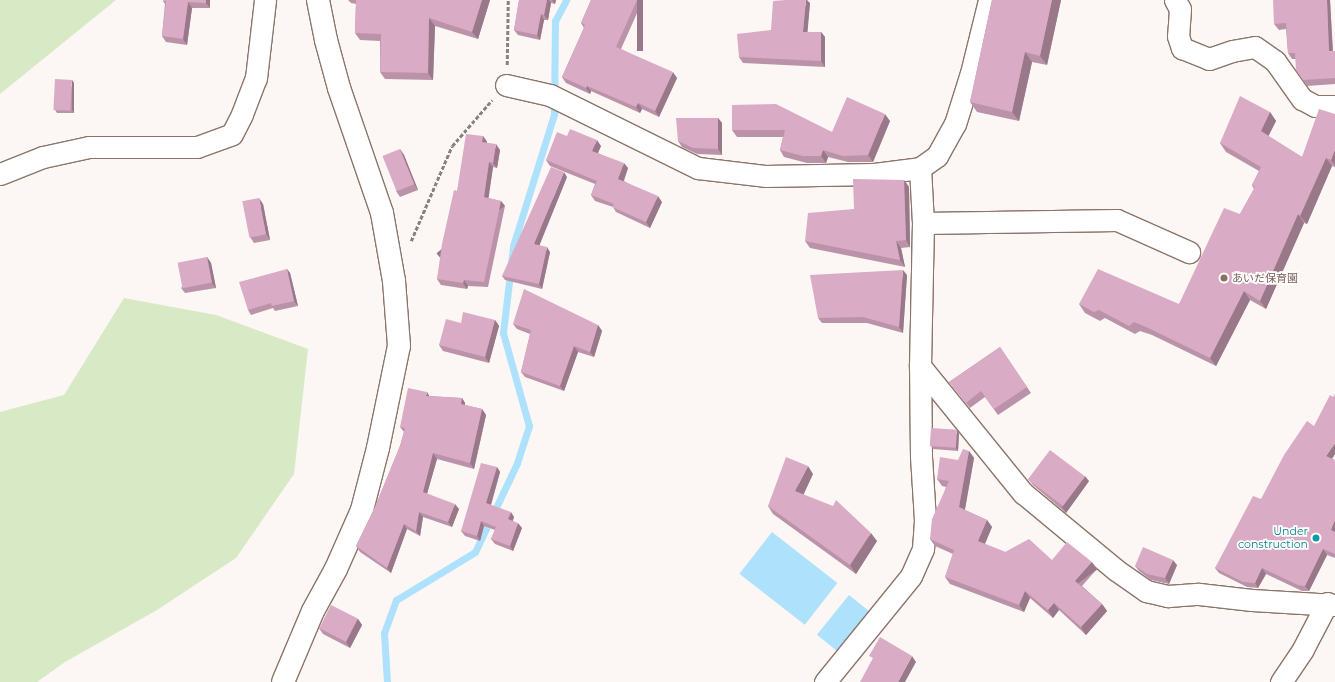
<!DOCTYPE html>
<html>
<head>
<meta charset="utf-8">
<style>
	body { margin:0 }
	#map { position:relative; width:1335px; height:682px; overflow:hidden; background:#fcf7f4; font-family:Montserrat,"Noto Sans JP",sans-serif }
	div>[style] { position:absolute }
	.green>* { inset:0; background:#d8e9c6 }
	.water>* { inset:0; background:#aee1fc; transform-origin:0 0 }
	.stream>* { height:7px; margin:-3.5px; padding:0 3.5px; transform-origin:3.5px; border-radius:3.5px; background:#aee1fc }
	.path>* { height:2.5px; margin-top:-1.25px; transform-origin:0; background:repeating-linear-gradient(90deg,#88817d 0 4px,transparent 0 6px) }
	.roads { filter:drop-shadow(1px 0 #8b756a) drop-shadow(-1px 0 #8b756a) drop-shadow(0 1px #8b756a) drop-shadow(0 -1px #8b756a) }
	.minor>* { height:21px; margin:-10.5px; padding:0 10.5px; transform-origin:10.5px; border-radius:10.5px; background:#fff }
	.tertiary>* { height:22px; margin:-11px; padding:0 11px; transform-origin:11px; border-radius:11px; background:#fff }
	.wall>* { inset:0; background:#bb93a9 }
	.shaded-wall>* { inset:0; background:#997889; transform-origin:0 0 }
	.building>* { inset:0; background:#daabc4; transform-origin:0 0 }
	.dots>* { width:11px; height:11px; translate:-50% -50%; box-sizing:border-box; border:2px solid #fff; border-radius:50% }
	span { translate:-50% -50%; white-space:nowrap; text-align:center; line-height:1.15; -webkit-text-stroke:3.5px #fff; paint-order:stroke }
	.education-label { font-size:11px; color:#785e54 }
	.left { translate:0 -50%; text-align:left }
	.culture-label { font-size:11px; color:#0d838f }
	.right { translate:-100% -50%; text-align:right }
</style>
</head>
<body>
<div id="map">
	<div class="green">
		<div style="clip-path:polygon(0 0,116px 0,0 94px)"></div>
		<div style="clip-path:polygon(124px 298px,216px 315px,308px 349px,294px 474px,236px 558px,157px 610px,65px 662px,37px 682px,0 682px,0 412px,64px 395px)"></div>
	</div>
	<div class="water">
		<div style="left:772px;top:532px;width:83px;height:53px;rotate:38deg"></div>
		<div style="left:849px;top:595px;width:26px;height:51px;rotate:39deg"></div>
	</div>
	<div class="stream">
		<div style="left:511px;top:263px;width:17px;rotate:-83deg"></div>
		<div style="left:513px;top:246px;width:138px;rotate:-72.7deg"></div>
		<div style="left:554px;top:114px;width:93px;rotate:-89.4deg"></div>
		<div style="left:555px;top:21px;width:24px;rotate:-62deg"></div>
		<div style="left:387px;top:682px;width:49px;rotate:-93.5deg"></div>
		<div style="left:384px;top:633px;width:35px;rotate:-70deg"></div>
		<div style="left:396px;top:600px;width:92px;rotate:-31.3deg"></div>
		<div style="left:475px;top:552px;width:98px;rotate:-64.7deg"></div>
		<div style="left:517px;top:463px;width:39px;rotate:-72deg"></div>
		<div style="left:529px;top:426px;width:97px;rotate:-105.6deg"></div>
		<div style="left:503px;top:333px;width:60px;rotate:-83.3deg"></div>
	</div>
	<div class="path">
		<div style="left:507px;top:65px;width:65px;rotate:-89.1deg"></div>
		<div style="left:411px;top:241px;width:103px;rotate:-66.7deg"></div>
		<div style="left:452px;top:146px;width:61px;rotate:-49deg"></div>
	</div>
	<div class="roads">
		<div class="minor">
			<div style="left:1175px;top:0;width:10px;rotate:61deg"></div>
			<div style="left:1180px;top:9px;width:27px;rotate:94deg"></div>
			<div style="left:1178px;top:36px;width:13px;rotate:72deg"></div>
			<div style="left:1182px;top:48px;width:29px;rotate:22deg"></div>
			<div style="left:1209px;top:59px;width:24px;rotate:-19deg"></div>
			<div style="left:1232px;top:51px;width:23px;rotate:-10deg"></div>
			<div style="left:1255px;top:47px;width:24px;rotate:35deg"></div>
			<div style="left:1275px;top:61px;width:47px;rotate:54.6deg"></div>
			<div style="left:1302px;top:99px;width:15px;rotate:28deg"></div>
			<div style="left:1315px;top:106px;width:20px"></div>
			<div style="left:506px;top:85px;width:45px;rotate:12.8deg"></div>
			<div style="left:550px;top:95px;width:165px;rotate:26.3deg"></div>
			<div style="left:698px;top:168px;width:67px;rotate:6.8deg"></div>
			<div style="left:765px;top:176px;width:109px;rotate:-1.1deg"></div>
			<div style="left:874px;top:174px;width:46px;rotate:-7.4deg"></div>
			<div style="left:920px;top:168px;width:21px;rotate:-35deg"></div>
			<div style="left:937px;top:156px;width:37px;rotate:-61deg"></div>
			<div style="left:955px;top:124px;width:53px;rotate:-72.6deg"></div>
			<div style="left:971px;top:73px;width:75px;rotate:-76.1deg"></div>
			<div style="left:0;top:174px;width:46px;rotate:-21.6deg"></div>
			<div style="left:43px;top:157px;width:47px;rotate:-12.3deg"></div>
			<div style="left:89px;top:147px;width:108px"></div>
			<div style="left:197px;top:147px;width:37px;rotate:-20deg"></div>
			<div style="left:232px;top:134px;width:22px;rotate:-63deg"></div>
			<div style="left:242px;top:114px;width:39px;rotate:-69deg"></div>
			<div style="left:256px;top:78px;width:79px;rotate:-83.4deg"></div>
			<div style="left:923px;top:223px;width:194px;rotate:-0.9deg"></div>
			<div style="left:1117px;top:220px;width:79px;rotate:24deg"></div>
			<div style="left:920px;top:366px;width:164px;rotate:51deg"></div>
			<div style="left:1023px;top:493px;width:121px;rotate:39.6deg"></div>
			<div style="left:1116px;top:570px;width:37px;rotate:35deg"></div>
			<div style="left:1146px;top:591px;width:23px;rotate:13deg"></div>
			<div style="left:1168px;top:596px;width:31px;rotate:-4deg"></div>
			<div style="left:1199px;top:594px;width:53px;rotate:6.5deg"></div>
			<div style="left:1252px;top:600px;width:83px;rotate:3.4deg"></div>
			<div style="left:825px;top:682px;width:136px;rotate:-50.9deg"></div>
			<div style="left:911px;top:576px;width:30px;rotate:-66deg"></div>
			<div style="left:923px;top:549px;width:29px;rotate:-86deg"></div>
			<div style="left:925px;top:520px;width:64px;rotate:-93.6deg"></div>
			<div style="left:921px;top:456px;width:90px;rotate:-90.6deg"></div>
			<div style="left:920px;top:366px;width:143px;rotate:-88.8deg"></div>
			<div style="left:923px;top:223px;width:55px;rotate:-93.1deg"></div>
			<div style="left:1281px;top:682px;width:40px;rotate:-56deg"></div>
			<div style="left:1303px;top:649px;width:52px;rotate:-62.4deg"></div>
		</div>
		<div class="tertiary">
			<div style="left:283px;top:682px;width:77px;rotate:-67.1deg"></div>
			<div style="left:313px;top:611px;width:48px;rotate:-61.3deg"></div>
			<div style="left:336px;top:569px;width:64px;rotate:-66.2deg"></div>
			<div style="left:362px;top:510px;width:64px;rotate:-75.5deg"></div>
			<div style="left:378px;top:448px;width:104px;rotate:-78.4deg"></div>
			<div style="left:399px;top:346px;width:65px;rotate:-94.4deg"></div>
			<div style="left:394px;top:281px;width:69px;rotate:-100deg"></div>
			<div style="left:382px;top:213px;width:132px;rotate:-109deg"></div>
			<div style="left:339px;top:88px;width:50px;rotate:-105.2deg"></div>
			<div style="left:326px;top:40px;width:41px;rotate:-101.3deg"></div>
		</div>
	</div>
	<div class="wall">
		<div style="clip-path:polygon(210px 0,210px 8px,192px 8px,187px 45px,166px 42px,162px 36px,165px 4px,163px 1px)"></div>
		<div style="clip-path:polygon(348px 0,490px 0,478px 39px,435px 26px,433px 80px,385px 79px,380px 72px,380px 41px,360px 40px,355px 33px,356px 4px,351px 3px)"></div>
		<div style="clip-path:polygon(519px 0,556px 0,555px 4px,551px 3px,548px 20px,544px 20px,540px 40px,518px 35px,514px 30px)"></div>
		<div style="clip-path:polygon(591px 0,643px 0,621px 49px,677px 78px,659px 117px,642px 109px,640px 113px,591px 91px,590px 94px,566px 83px,562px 77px,584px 28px,581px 23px)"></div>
		<div style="clip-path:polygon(992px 0,1061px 0,1047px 65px,1032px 62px,1019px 121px,977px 112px,970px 102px)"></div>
		<div style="clip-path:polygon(1330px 0,1333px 51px,1335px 51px,1335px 84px,1307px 86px,1296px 70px,1296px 59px,1292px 59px,1288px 53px,1286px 29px,1279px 30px,1274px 24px)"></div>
		<div style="clip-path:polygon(810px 3px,807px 32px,821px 32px,825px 37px,825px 67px,743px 63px,739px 57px,771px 30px)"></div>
		<div style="clip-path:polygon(74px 83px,74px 113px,57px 113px,55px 110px)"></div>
		<div style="clip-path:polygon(732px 105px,832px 132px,890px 121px,873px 162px,848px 162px,828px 157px,826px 163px,807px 163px,784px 157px,780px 150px,783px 137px,737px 137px,732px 130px)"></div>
		<div style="clip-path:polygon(1270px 112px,1276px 121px,1268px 136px,1302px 157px,1335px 114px,1335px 167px,1332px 166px,1307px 224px,1304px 223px,1266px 309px,1250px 300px,1216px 366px,1152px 335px,1140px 331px,1135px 334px,1105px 318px,1100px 321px,1085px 313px,1079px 304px,1179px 304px,1240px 214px,1254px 189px,1252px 185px,1259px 171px,1226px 152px,1220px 143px)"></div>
		<div style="clip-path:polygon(718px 118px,722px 123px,722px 155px,697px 154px,682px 147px,678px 141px)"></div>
		<div style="clip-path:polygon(483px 136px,487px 142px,486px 143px,500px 150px,497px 168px,493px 167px,488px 198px,501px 201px,505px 206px,488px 287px,468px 286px,467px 289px,441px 285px,437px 279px,457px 191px)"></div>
		<div style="clip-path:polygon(567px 136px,601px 146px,598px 153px,628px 168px,624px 181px,662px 202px,650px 228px,616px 212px,613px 207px,595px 201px,591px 195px,595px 184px,550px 166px,546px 160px)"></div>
		<div style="clip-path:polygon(400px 149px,404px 155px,418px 190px,400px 197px,396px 191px)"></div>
		<div style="clip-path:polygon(567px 177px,539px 245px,550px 252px,542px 289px,505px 280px,502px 276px)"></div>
		<div style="clip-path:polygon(904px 180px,909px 187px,910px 247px,901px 248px,905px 267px,810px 248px,805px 241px,854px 209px)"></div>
		<div style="clip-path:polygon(263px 204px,270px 240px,254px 243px,250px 237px)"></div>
		<div style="clip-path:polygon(207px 257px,211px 263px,216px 288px,185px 293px,181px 288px)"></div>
		<div style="clip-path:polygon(287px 269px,290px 273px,298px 306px,275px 311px,273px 308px,251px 315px,248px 310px)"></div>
		<div style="clip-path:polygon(907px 275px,903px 333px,867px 323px,822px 323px,818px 318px)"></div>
		<div style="clip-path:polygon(495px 320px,499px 326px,489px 363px,443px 351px,439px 345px,461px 323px)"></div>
		<div style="clip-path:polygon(513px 324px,598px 325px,602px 331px,594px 357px,578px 352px,564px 391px,525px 377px,521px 372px,530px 334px,517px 329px)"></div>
		<div style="clip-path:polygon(1000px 347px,1031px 393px,998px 415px,985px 397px,970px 408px,949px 382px)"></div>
		<div style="clip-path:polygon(429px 396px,462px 398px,465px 403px,465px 405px,482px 409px,486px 415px,474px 469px,437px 459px,427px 494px,459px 509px,452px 527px,423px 517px,420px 536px,407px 529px,391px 573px,360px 552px,356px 546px,375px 507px,400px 446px,404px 432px,400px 427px)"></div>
		<div style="clip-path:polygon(959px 433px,958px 451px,933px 449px,931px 446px)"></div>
		<div style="clip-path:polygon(969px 451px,974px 458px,965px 510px,987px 520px,992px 527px,985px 544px,1005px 552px,1052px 560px,1097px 569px,1082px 586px,1102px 604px,1107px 611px,1086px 635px,1059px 610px,1053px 618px,1030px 598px,1024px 612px,950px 584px,945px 577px,953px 554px,935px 546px,930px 539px,946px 487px,942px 486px,937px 479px)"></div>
		<div style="clip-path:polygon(1335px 454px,1332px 459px,1335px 460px,1335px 558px,1327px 555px,1309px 591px,1302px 591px,1266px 574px,1258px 588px,1247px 587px,1219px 573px,1215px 568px,1261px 499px)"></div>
		<div style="clip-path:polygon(497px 467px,500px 472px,491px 505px,514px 517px,513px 521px,522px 528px,513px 551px,495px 544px,491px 539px,495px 530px,484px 526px,480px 541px,465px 536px,461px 531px)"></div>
		<div style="clip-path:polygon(813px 474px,803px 495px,877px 541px,856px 574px,773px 514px,768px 506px)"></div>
		<div style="clip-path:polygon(1029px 480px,1089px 481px,1066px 513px,1033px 485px)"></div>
		<div style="clip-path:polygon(1177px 565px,1169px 584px,1151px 580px,1139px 571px,1135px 566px)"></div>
		<div style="clip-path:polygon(358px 619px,362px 625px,350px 648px,323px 634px,319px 628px)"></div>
	</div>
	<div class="shaded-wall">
		<div style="clip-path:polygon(206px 0,210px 0,210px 8px,206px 3px)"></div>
		<div style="clip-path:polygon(482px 0,490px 0,478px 39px,472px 32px)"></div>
		<div style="clip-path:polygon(547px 0,549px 0,551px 3px,548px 20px,544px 15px)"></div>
		<div style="clip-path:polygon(552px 0,556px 0,555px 4px)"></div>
		<div style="left:637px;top:0;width:6px;height:51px"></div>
		<div style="clip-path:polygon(806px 0,807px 0,810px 3px,807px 38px,803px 32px)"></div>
		<div style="clip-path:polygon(1052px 0,1061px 0,1047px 65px,1040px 56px)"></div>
		<div style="clip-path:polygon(1327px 0,1330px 0,1333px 57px,1329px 51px)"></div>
		<div style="clip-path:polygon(188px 2px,192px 8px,187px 45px,183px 39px)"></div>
		<div style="clip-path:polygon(541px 14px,544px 20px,540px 40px,537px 35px)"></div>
		<div style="clip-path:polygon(429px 18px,435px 26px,433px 80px,428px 73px)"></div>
		<div style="clip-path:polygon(821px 32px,825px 37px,825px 67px,821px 61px)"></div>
		<div style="clip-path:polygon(1025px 52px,1032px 62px,1019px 121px,1012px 112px)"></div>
		<div style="clip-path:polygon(673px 72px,677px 78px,659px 117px,655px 111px)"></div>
		<div style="clip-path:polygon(72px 80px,74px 83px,74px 113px,72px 110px)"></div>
		<div style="clip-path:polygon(587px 86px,591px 91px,590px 94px,586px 88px)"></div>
		<div style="clip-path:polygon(638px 103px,642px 109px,640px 113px,636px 107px)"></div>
		<div style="clip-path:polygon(1270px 112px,1276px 121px,1267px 139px,1261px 131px)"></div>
		<div style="clip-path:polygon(885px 114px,890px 121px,873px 162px,868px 155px)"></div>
		<div style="clip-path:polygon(718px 118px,722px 123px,722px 155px,718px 149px)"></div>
		<div style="clip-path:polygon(483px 136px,487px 142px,486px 148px,482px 142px)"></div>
		<div style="clip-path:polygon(597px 140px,601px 146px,596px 157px,592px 151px)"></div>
		<div style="clip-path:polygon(496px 144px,500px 150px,497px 168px,493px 163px)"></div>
		<div style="clip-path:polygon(400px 149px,404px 155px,418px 190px,414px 184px)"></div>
		<div style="clip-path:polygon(823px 150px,828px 157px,826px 163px,821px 156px)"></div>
		<div style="clip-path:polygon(1335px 150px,1335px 165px,1331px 160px)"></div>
		<div style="clip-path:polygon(1326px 158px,1332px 166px,1307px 224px,1300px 216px)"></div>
		<div style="clip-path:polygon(489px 162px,493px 167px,488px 202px,484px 197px)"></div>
		<div style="clip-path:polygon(624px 163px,628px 168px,622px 185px,618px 179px)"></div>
		<div style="clip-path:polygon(564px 172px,567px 177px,538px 249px,534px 244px)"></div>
		<div style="clip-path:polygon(904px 180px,909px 187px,910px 247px,906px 240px)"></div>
		<div style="clip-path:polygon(658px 196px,662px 202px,650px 228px,646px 222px)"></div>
		<div style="clip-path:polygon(259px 198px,263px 204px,270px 240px,266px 234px)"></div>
		<div style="left:501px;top:201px;width:6px;height:83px;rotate:51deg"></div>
		<div style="clip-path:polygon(1298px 214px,1304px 223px,1266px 309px,1260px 301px)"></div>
		<div style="clip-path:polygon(896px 241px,901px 248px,905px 267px,900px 260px)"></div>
		<div style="clip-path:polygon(547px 247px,550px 252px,542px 289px,539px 284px)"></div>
		<div style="clip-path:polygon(207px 257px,211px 263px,216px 288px,212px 283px)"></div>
		<div style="clip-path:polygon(287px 269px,290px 273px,298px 306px,294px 301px)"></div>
		<div style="clip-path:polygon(903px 270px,907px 275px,903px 333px,899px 327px)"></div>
		<div style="clip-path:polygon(464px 280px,468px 286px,467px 289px,463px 283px)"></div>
		<div style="clip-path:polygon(1244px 291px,1250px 300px,1216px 366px,1210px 358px)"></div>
		<div style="clip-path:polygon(495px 320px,499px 326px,489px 363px,485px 357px)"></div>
		<div style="clip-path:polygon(598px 325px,602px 331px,594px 357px,590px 352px)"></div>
		<div style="clip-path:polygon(574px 346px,578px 352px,564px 391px,560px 386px)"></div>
		<div style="clip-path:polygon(427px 392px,430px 397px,426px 396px)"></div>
		<div style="clip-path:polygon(462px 398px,465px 403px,465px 410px,461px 404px)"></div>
		<div style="clip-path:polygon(482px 409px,486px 415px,474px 469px,470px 463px)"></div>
		<div style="clip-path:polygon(957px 430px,959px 433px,958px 451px,956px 448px)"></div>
		<div style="clip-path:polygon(1335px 443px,1335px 454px,1330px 462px,1326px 456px)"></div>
		<div style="clip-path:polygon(969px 451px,974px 458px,964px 514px,959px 507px)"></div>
		<div style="clip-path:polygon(433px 453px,437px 459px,426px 497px,423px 492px)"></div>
		<div style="clip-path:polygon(808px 466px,813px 474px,801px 500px,795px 491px)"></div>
		<div style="clip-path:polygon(497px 467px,500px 472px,490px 508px,486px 503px)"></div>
		<div style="clip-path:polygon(1085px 476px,1089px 481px,1066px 513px,1062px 507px)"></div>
		<div style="clip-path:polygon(455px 504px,459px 509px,452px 527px,448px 522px)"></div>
		<div style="clip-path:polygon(419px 512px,423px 517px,420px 536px,416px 531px)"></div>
		<div style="clip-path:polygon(511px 512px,514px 517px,511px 524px,508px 519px)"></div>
		<div style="clip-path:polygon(987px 520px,992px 527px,983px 548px,978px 541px)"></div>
		<div style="clip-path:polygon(1335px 520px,1335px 535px,1331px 530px)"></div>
		<div style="clip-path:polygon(481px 521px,484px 526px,480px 541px,477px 536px)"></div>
		<div style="clip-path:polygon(518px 523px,522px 528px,513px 551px,510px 546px)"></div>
		<div style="clip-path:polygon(404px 524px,407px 529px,391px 573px,387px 568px)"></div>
		<div style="clip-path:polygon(871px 533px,877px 541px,856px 574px,850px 565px)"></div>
		<div style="clip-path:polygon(1323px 549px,1327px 555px,1309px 591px,1305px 586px)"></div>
		<div style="clip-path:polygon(1173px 560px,1177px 565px,1169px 584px,1165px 578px)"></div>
		<div style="left:1092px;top:562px;width:9px;height:25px;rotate:54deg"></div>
		<div style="clip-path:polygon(1262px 568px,1266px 574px,1258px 588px,1255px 583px)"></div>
		<div style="clip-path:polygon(1025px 591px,1030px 598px,1024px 612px,1019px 605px)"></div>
		<div style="clip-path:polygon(1054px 603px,1059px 610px,1053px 618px,1048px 610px)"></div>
		<div style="clip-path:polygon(1102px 604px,1107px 611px,1086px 635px,1081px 627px)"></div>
		<div style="clip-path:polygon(358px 619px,362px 625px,350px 648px,346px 642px)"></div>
		<div style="clip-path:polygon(912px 656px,916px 662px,905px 682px,898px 682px)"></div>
	</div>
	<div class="building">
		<div style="clip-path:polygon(163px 0,206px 0,206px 3px,188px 2px,183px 39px,162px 36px,166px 1px,163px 1px)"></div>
		<div style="clip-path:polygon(356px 0,482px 0,472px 32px,429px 18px,428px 73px,380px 72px,381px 34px,355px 33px)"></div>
		<div style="clip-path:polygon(519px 0,547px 0,544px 15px,541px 14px,537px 35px,514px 30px)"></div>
		<div style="clip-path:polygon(591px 0,637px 0,616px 47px,673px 72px,655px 111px,638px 103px,636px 107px,587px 86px,586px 88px,562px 77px,585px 25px,581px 23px)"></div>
		<div style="clip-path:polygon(786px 0,806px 0,803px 32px,821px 32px,821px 61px,739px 57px,737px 34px,771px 30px,773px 1px)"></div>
		<div style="clip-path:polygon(992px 0,1052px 0,1040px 56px,1025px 52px,1012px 112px,970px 102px)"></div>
		<div style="clip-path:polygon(1273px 0,1327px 0,1329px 51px,1335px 51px,1335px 78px,1303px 80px,1296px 70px,1295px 53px,1288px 53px,1286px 23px,1274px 24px)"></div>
		<div style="left:55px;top:79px;width:17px;height:31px;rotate:3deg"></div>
		<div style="clip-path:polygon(1240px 96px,1270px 112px,1261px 131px,1302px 157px,1319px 109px,1335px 114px,1335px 150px,1331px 160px,1326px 158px,1300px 216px,1298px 214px,1260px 301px,1244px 291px,1210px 358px,1146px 327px,1134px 322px,1129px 326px,1099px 310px,1094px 312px,1079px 304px,1098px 269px,1179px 304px,1224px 208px,1240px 214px,1255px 187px,1252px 185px,1261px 167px,1220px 143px)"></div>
		<div style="clip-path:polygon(847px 97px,885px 114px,868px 155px,843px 156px,823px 150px,821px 156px,803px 156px,780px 150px,785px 130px,732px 130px,732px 105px,776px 104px,832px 132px)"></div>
		<div style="clip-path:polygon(676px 118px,718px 118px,718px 149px,693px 148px,678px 141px)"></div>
		<div style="clip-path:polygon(570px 129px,597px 140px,592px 151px,624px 163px,618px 179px,658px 196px,646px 222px,612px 207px,614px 204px,591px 195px,597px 181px,546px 160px,557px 132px,567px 136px)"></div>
		<div style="clip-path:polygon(466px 134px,483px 136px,482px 142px,496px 144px,493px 163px,489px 162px,484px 197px,501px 201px,484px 282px,464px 280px,463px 283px,437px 279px,442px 244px,454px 190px,457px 191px)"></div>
		<div style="left:400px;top:149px;width:38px;height:19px;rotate:68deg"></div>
		<div style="clip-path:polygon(551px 167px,564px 172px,534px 244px,547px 247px,539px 284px,502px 276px)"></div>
		<div style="clip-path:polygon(853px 179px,904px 180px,906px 240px,896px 241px,900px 260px,805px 241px,808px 213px,854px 209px)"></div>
		<div style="left:259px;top:198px;width:37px;height:17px;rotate:79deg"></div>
		<div style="left:207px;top:257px;width:26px;height:30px;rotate:79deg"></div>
		<div style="clip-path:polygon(287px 269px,294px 301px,272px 306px,271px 303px,248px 310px,239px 282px)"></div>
		<div style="clip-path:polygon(903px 270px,899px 327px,863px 317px,818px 318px,810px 275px)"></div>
		<div style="clip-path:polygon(524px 289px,598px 325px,590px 352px,574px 346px,560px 386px,521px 372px,531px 330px,513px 324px)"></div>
		<div style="clip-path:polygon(463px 312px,495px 320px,485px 357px,439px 345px,446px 319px,461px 323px)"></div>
		<div style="clip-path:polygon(1000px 347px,1027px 387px,994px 409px,981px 391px,966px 403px,949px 382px)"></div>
		<div style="clip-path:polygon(408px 388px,427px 392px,426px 396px,462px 398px,461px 404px,482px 409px,470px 463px,433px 453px,423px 492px,455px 504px,448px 522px,419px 512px,416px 531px,404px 524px,387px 568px,356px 546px,375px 507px,400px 446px,405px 428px,400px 427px)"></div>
		<div style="clip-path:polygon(1335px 394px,1335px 443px,1326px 456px,1335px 460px,1335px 520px,1331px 530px,1335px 532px,1335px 554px,1323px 549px,1305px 586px,1298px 585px,1262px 568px,1255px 583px,1243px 582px,1215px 568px,1253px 496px,1261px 499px,1284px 455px,1307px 421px,1314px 426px,1330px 395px,1333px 397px)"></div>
		<div style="left:931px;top:428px;width:26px;height:18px;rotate:4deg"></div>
		<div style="clip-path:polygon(963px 449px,969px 451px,959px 507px,987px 520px,978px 541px,1005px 552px,1029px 539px,1052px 560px,1067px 542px,1092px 562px,1075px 581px,1102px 604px,1081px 627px,1054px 603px,1048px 610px,1025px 591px,1019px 605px,945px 577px,954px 550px,930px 539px,932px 519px,949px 481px,937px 479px,940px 457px,958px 460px)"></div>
		<div style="left:1050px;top:450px;width:44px;height:37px;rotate:37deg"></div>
		<div style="clip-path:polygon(786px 457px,808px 466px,795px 491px,833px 506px,836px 500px,871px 533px,850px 565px,768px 506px)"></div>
		<div style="clip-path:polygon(481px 463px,497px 467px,486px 503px,511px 512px,508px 519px,518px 523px,510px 546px,491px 539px,496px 527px,481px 521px,477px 536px,461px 531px)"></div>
		<div style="clip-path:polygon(1143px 547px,1173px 560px,1165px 578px,1147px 574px,1135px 566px)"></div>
		<div style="left:331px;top:605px;width:30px;height:26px;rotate:27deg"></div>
		<div style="clip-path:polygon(880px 637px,912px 656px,898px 682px,860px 682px,873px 658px,869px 656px)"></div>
	</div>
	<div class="dots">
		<div style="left:1224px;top:278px;background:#8d6e63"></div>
		<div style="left:1316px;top:538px;background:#0f9aa8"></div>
	</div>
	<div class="education-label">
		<span class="left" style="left:1232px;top:278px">あいだ保育園</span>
	</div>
	<div class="culture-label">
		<span class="right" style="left:1308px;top:538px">Under<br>construction</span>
	</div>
</div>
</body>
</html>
